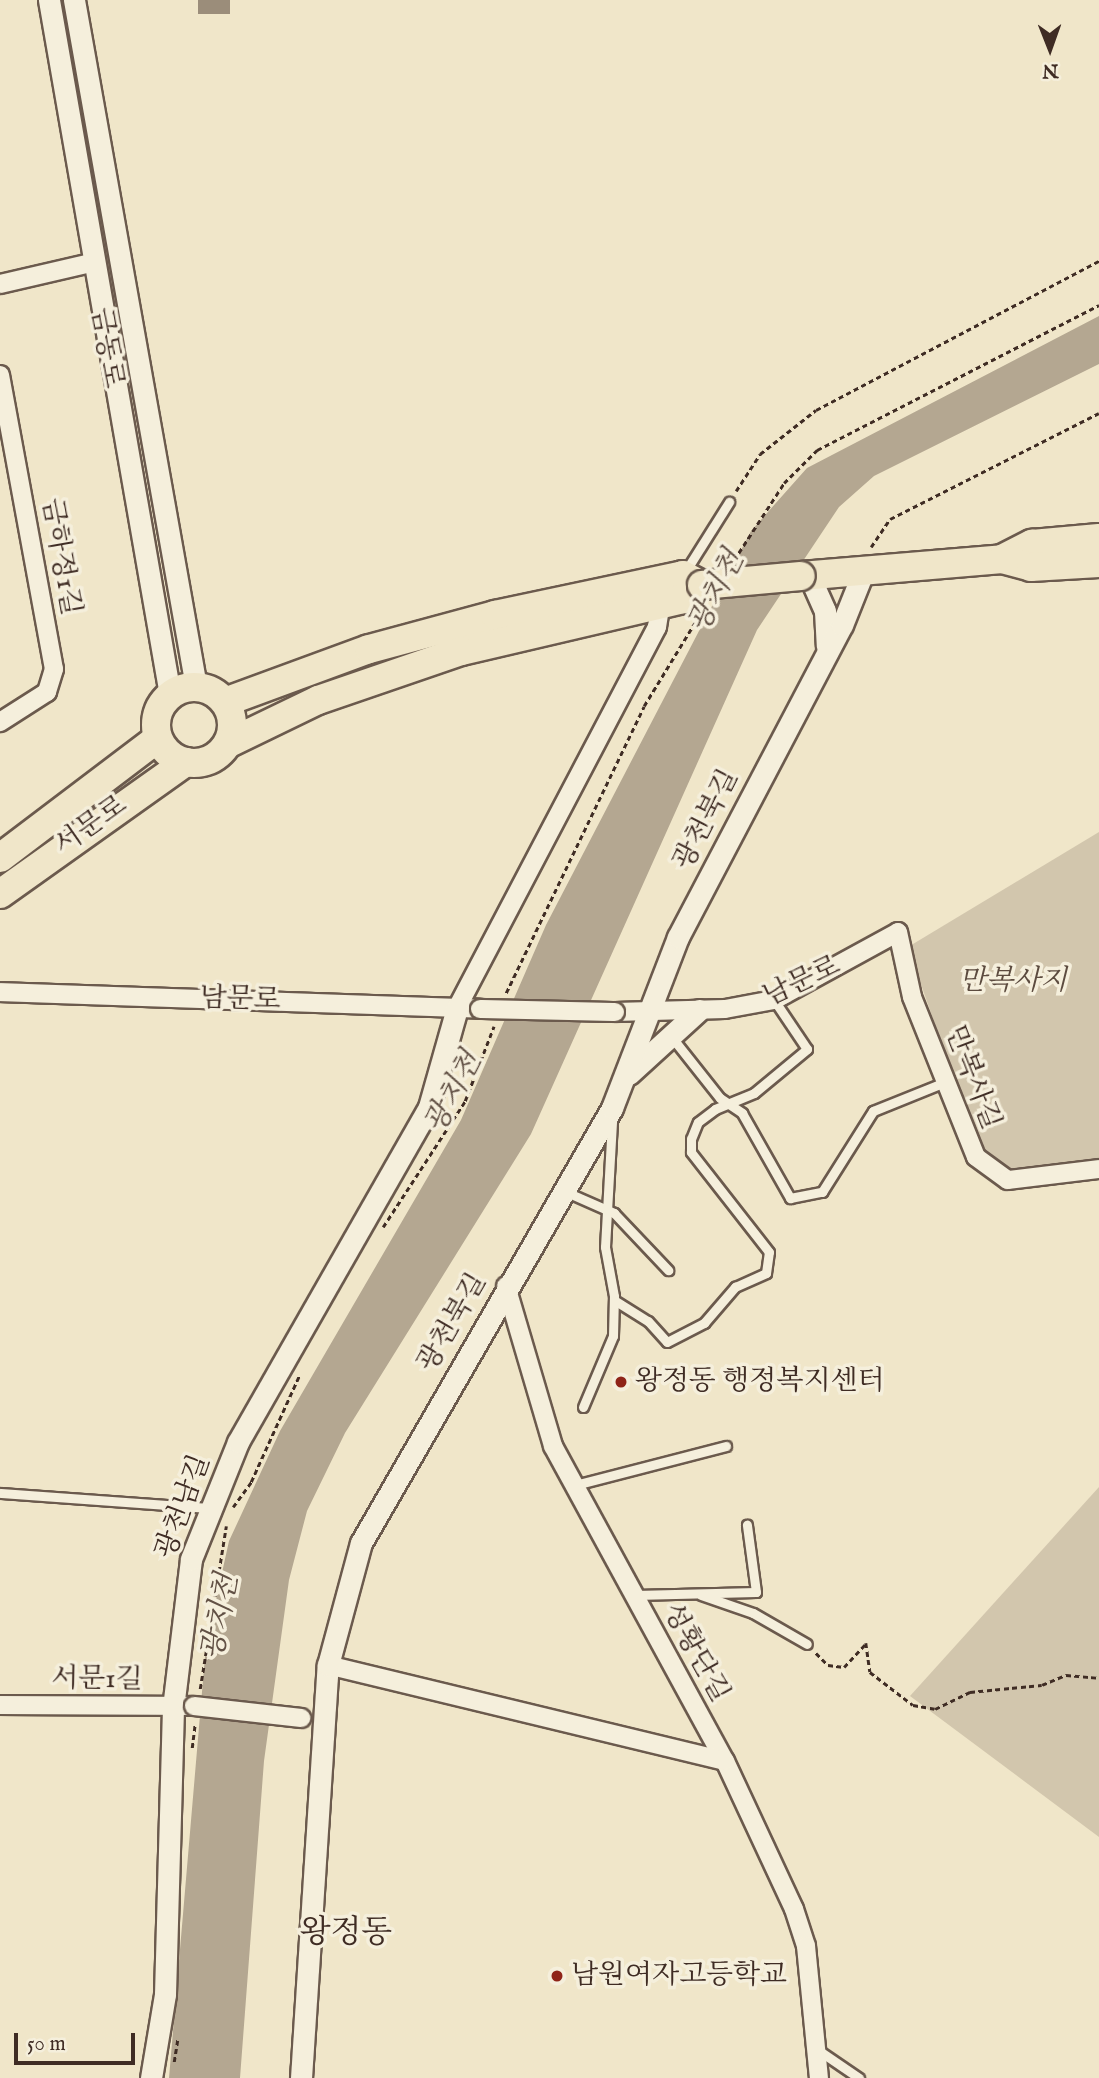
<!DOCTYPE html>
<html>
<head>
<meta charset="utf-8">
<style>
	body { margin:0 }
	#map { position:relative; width:1099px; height:2078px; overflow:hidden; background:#f0e6c9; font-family:"IM FELL English","Noto Serif KR",serif }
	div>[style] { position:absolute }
	.green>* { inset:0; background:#d2c6ad }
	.water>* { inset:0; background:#b4a791 }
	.building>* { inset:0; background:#9b8d7a; transform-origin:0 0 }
	.path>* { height:2.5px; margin-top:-1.25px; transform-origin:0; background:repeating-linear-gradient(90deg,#3f2c24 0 5px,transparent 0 8.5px) }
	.roads { filter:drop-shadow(2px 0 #6b5a4d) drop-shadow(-2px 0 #6b5a4d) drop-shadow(0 2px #6b5a4d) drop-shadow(0 -2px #6b5a4d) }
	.service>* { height:9px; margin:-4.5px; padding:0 4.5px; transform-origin:4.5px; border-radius:4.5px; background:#f5efdc }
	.minor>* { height:18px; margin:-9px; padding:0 9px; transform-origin:9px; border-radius:9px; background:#f5efdc }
	.tertiary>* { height:21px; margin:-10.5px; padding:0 10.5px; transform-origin:10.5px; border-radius:10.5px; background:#f5efdc }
	.primary>* { height:28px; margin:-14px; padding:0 14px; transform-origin:14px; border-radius:14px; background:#f0e6c9 }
	.primary>.ring { margin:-14px; padding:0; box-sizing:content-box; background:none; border:28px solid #f0e6c9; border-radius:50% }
	.bridges { filter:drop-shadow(2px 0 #6b5a4d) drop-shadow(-2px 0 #6b5a4d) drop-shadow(0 2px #6b5a4d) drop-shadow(0 -2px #6b5a4d) }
	.minor-bridge>* { height:18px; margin:-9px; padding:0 9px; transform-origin:9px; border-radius:9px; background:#f5efdc }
	.primary-bridge>* { height:28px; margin:-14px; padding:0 14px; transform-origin:14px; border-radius:14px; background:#f0e6c9 }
	.dots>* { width:19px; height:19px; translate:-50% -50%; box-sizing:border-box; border:4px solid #f5efdc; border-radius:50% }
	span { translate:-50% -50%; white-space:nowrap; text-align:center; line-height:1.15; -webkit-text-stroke:7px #f5efdc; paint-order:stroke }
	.street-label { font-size:28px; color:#3f2c24 }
	.park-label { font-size:28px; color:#5c4b3f; font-style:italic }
	.poi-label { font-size:28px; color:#3f2c24 }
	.left { translate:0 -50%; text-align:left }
	.water-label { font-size:30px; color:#625145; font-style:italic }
	.quarter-label { font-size:32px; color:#3f2c24 }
	.north { position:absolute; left:1015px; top:14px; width:70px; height:70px; -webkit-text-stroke:5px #f5efdc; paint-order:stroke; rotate:179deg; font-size:19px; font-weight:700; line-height:28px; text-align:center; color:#3f2c24 }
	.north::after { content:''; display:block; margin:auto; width:24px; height:32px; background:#3f2c24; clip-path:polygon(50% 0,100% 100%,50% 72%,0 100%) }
	.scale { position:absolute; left:14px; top:2033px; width:121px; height:32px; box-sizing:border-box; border:4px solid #3f2c24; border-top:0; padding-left:9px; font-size:21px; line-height:24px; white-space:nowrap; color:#3f2c24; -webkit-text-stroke:5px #f5efdc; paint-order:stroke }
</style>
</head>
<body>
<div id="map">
	<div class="green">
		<div style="clip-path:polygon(1099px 832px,1099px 1165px,1011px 1172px,984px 1153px,970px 1125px,908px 947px)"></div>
		<div style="clip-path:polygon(1099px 1487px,1099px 1837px,910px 1696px)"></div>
	</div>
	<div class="water">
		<div style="clip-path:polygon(1099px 316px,1099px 364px,874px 476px,839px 507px,757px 630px,531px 1134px,345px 1433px,307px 1511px,289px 1580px,264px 1761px,240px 2078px,169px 2078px,206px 1645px,229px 1541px,280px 1431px,461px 1120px,546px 925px,751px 531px,807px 468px)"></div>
	</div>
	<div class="building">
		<div style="left:198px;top:0;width:32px;height:14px"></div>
	</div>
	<div class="path">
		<div style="left:736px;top:491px;width:44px;rotate:-57deg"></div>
		<div style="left:760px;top:454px;width:71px;rotate:-38.2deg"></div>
		<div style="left:816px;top:410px;width:320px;rotate:-27.8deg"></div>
		<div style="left:871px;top:547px;width:34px;rotate:-56deg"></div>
		<div style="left:890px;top:519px;width:234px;rotate:-26.9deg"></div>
		<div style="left:734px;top:560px;width:92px;rotate:-57deg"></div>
		<div style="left:784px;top:483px;width:47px;rotate:-45deg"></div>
		<div style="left:817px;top:450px;width:317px;rotate:-27.2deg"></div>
		<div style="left:506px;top:993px;width:318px;rotate:-64.3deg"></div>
		<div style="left:644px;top:706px;width:105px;rotate:-58.6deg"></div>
		<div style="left:383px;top:1227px;width:150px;rotate:-56.9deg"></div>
		<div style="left:465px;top:1101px;width:80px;rotate:-68.9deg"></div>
		<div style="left:233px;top:1507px;width:31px;rotate:-54deg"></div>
		<div style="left:251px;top:1482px;width:116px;rotate:-65.6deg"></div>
		<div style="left:816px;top:1653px;width:17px;rotate:45deg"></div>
		<div style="left:828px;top:1665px;width:16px;rotate:7deg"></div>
		<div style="left:844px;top:1667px;width:33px;rotate:-47deg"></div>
		<div style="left:866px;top:1643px;width:29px;rotate:82deg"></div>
		<div style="left:870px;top:1672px;width:54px;rotate:37.5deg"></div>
		<div style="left:913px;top:1705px;width:22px;rotate:10deg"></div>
		<div style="left:935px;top:1709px;width:39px;rotate:-26deg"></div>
		<div style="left:970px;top:1692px;width:72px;rotate:-5.6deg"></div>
		<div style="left:1042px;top:1685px;width:26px;rotate:-23deg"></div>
		<div style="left:1066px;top:1675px;width:33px;rotate:5deg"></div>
		<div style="left:200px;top:1689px;width:165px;rotate:-80.9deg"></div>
		<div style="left:192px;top:1748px;width:25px;rotate:-83deg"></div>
		<div style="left:174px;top:2062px;width:24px;rotate:-81deg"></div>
	</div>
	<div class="roads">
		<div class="service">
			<div style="left:685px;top:572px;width:83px;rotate:-57.8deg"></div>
			<div style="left:670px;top:1035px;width:80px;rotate:51.6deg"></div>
			<div style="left:720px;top:1098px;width:27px;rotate:34deg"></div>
			<div style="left:742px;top:1113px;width:98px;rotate:60.5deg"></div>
			<div style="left:790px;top:1198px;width:33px;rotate:-11deg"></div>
			<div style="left:822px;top:1192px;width:96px;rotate:-57.8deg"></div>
			<div style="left:873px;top:1111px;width:78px;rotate:-21.9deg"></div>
			<div style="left:564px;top:1191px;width:55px;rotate:23.7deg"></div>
			<div style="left:614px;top:1213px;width:79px;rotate:46.5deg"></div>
			<div style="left:614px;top:1300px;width:40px;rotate:32deg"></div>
			<div style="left:648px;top:1321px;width:28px;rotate:48deg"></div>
			<div style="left:667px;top:1342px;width:42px;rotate:-27.2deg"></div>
			<div style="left:704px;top:1323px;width:48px;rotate:-49.3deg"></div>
			<div style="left:735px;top:1287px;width:34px;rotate:-24deg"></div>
			<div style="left:766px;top:1273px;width:21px;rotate:-82deg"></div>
			<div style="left:769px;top:1252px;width:127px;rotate:-128deg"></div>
			<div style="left:691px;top:1152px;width:13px;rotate:-90deg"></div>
			<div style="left:691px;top:1139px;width:18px;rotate:-68deg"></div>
			<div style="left:698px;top:1122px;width:21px;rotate:-37deg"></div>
			<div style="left:715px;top:1109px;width:42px;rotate:-22.3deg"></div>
			<div style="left:754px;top:1093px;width:69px;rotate:-39.7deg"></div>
			<div style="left:807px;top:1049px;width:59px;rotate:-124deg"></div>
			<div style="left:583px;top:1407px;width:77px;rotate:-67.1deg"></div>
			<div style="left:613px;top:1336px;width:40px;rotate:-88.6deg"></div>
			<div style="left:614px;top:1296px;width:50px;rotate:-100.4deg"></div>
			<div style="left:605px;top:1247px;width:127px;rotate:-86.8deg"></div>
			<div style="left:575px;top:1485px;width:156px;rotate:-14.5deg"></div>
			<div style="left:0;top:1493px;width:208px;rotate:4.1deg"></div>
			<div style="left:635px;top:1595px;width:121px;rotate:-1.4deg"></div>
			<div style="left:756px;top:1592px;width:68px;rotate:-97.7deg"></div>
			<div style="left:701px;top:1595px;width:55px;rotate:19.1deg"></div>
			<div style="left:753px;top:1613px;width:62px;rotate:29.9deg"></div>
			<div style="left:821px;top:2052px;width:46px;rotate:34.4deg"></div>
		</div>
		<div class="minor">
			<div style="left:0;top:284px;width:93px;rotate:-13deg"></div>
			<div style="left:0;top:375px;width:299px;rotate:79.6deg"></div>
			<div style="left:54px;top:669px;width:24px;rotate:107deg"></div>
			<div style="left:47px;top:692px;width:56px;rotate:147.4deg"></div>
			<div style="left:0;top:992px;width:480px;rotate:2deg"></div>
			<div style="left:457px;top:1008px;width:430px;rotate:-62.3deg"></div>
			<div style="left:657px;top:627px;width:25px;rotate:-81deg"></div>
			<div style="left:615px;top:1012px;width:110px;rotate:-1.6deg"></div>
			<div style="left:725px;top:1009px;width:50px;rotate:-10.4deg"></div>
			<div style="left:774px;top:1000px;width:141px;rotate:-28.7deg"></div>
			<div style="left:898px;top:932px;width:66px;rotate:77.8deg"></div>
			<div style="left:912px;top:997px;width:172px;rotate:68.2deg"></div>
			<div style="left:976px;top:1157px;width:39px;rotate:36deg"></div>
			<div style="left:1008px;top:1180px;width:92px;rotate:-6.9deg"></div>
			<div style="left:506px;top:1286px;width:167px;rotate:73.6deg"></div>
			<div style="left:553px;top:1446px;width:359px;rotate:61.4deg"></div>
			<div style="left:725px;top:1761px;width:163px;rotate:65deg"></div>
			<div style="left:794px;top:1909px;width:39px;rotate:72deg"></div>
			<div style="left:806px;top:1946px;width:133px;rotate:84.4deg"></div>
			<div style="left:328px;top:1665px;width:408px;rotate:13.6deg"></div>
			<div style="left:0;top:1705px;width:194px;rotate:0.3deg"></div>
		</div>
		<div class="tertiary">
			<div style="left:49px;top:0;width:705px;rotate:80.12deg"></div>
			<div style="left:74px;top:0;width:697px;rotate:79.92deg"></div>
			<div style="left:809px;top:575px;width:39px;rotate:66deg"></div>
			<div style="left:825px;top:611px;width:35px;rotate:87deg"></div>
			<div style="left:629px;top:1074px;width:95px;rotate:-42.4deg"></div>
			<div style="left:151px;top:2078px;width:85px;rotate:-80.5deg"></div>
			<div style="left:165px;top:1994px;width:286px;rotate:-88.4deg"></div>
			<div style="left:173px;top:1708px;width:150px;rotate:-83.1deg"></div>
			<div style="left:191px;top:1559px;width:126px;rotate:-68.1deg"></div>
			<div style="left:238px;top:1442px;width:386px;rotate:-60.3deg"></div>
			<div style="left:429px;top:1107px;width:103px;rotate:-74.2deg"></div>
			<div style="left:301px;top:2078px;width:414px;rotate:-86.3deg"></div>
			<div style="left:328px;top:1665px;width:126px;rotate:-74.9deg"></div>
			<div style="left:361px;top:1543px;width:502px;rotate:-60.01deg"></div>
			<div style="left:612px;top:1108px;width:183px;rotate:-68.9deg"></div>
			<div style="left:678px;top:937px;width:352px;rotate:-62.3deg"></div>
			<div style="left:842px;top:625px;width:59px;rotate:-68.2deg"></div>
		</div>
		<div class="primary">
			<div style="left:1002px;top:559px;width:34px;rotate:-27deg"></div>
			<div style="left:1032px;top:544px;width:67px;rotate:-5.1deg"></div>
			<div style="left:801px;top:576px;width:202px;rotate:-4.8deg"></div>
			<div style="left:1002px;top:559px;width:30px;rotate:15deg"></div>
			<div style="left:1031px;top:567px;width:68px;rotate:-3.4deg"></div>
			<div class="ring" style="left:156px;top:687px;width:48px;height:48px"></div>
			<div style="left:225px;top:702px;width:153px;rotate:-20.2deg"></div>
			<div style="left:369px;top:649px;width:131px;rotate:-15.1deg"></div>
			<div style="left:495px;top:615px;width:192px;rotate:-12deg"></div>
			<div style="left:683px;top:575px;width:21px;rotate:28deg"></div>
			<div style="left:702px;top:585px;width:24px;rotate:144deg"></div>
			<div style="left:683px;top:599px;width:228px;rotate:166.8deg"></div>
			<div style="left:461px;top:651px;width:151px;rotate:161.1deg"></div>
			<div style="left:318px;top:700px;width:99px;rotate:154.2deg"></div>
			<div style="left:0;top:858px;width:198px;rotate:-37.2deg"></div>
			<div style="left:0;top:894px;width:228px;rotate:-35.4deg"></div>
		</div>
	</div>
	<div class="bridges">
		<div class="minor-bridge">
			<div style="left:480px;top:1009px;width:135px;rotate:1.3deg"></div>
			<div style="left:194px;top:1706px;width:108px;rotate:6.4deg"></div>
		</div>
		<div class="primary-bridge">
			<div style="left:702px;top:585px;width:99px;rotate:-5.2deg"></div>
		</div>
	</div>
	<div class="dots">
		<div style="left:621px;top:1382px;background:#8f2418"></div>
		<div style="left:557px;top:1976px;background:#8f2418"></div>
	</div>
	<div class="street-label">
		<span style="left:106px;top:348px;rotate:80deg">금동로</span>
		<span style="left:60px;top:557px;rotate:80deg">금하정1길</span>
		<span style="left:707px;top:820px;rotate:-63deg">광천북길</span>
		<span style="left:91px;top:826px;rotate:-35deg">서문로</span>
		<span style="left:802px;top:982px;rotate:-25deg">남문로</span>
		<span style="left:240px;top:1000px;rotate:2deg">남문로</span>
		<span style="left:972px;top:1078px;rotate:69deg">만복사길</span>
		<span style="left:453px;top:1323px;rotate:-60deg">광천북길</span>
		<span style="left:184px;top:1507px;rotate:-70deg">광천남길</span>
		<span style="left:695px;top:1653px;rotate:61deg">성황단길</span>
		<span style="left:97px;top:1680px;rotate:1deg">서문1길</span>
	</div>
	<div class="park-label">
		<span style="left:1013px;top:982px">만복사지</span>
	</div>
	<div class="poi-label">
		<span class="left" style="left:635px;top:1382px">왕정동 행정복지센터</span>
		<span class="left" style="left:571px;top:1976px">남원여자고등학교</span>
	</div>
	<div class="water-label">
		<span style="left:717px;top:592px;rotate:-63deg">광치천</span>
		<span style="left:454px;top:1093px;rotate:-62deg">광치천</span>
		<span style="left:221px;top:1617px;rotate:-79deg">광치천</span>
	</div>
	<div class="quarter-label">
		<span style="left:346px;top:1934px">왕정동</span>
	</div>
	<div class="north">N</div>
	<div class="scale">50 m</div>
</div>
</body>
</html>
